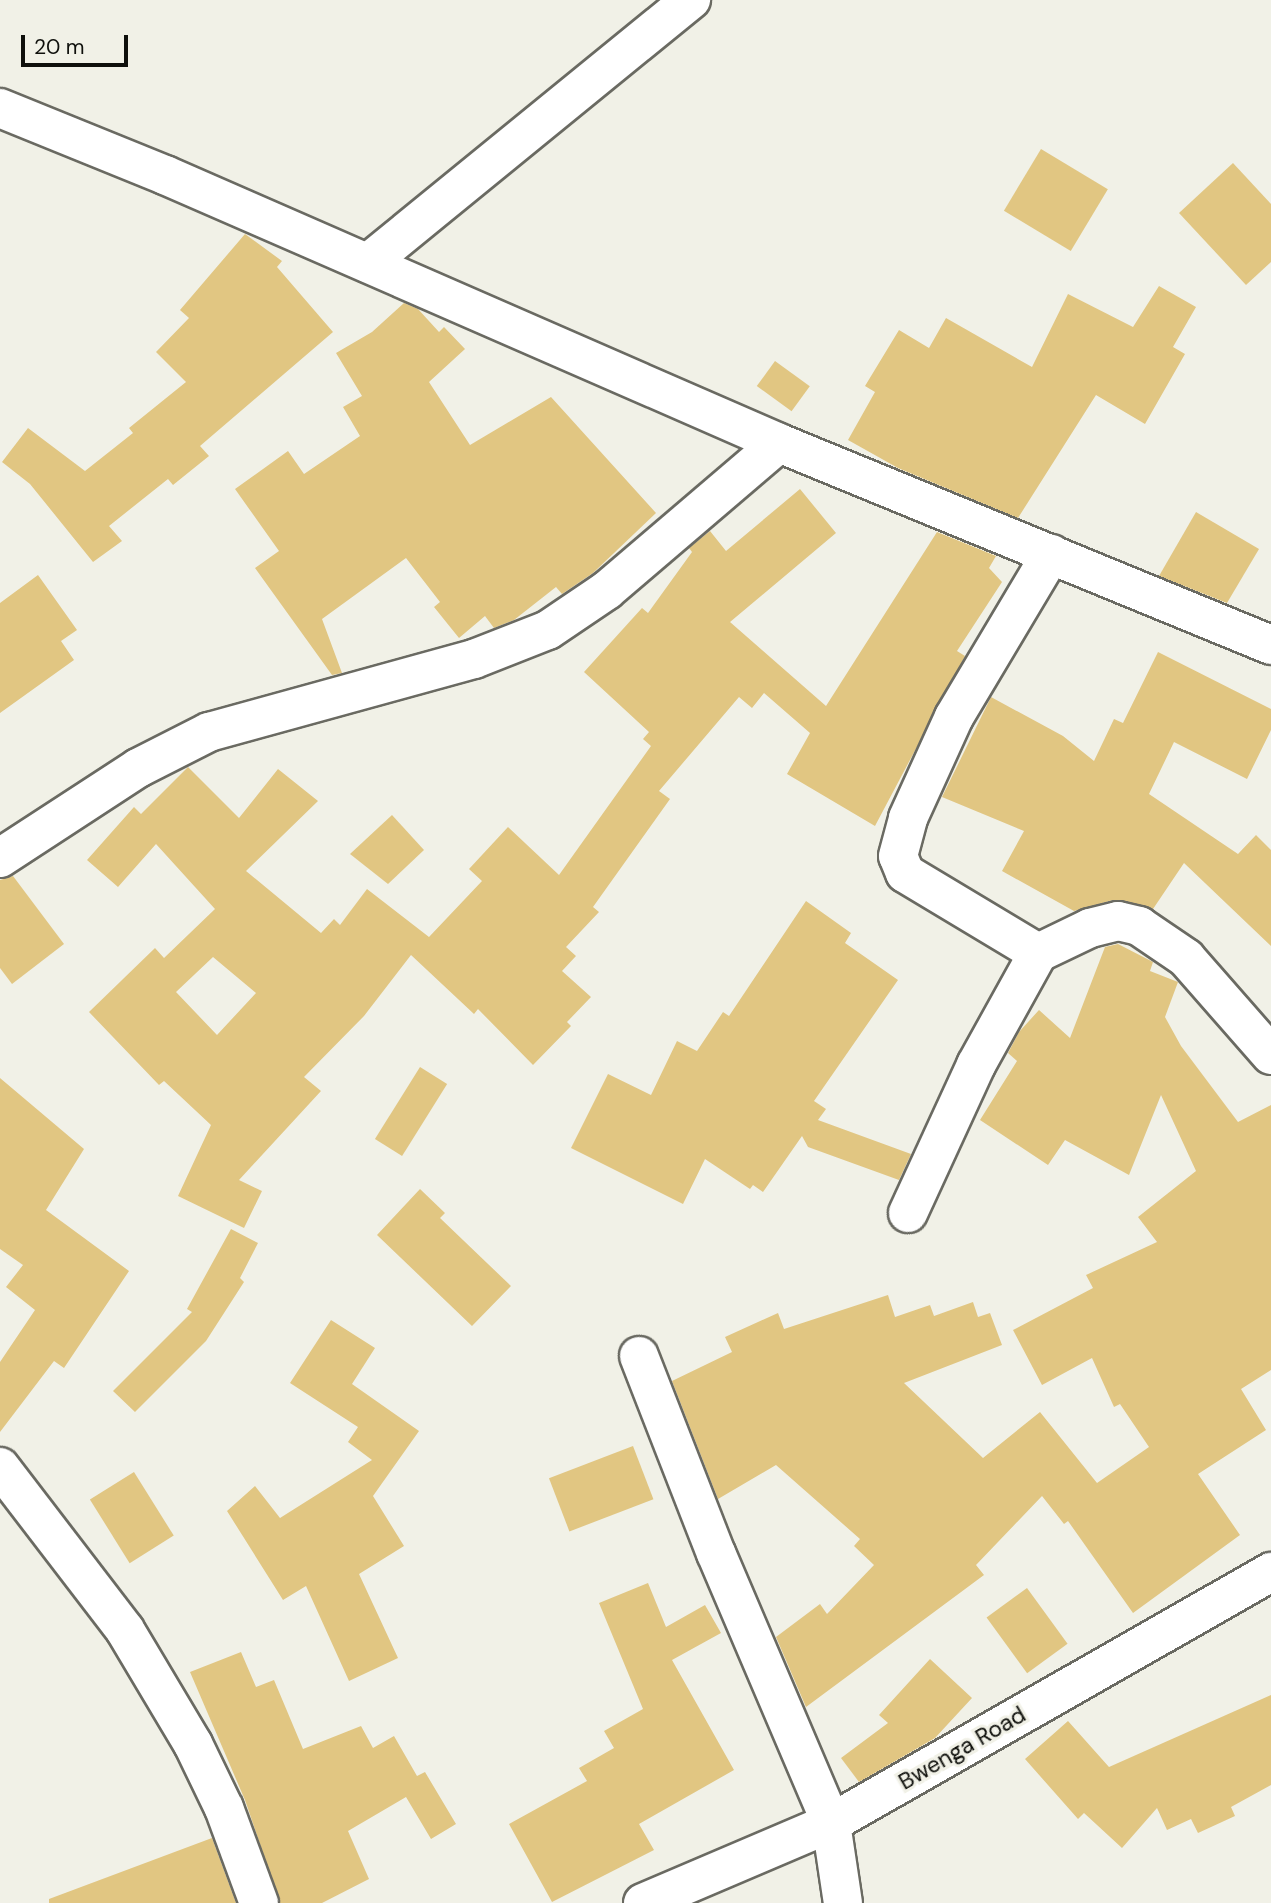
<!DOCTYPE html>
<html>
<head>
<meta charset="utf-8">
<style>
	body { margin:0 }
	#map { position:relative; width:1271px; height:1903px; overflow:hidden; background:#f1f1e7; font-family:"DM Sans",sans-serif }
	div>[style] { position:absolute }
	.building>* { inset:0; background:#e1c682; transform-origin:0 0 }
	.roads { filter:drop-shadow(2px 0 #6a6a62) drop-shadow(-2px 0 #6a6a62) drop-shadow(0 2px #6a6a62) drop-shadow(0 -2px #6a6a62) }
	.street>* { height:38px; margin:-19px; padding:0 19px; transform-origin:19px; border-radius:19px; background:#fff }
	span { translate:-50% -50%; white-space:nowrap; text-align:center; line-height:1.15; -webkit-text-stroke:6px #f1f1e7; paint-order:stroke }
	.street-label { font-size:23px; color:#0f100c }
	.scale { position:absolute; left:21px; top:35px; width:107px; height:32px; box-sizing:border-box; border:4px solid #0f100c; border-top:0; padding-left:9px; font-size:21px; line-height:24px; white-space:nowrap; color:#0f100c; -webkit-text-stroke:5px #f1f1e7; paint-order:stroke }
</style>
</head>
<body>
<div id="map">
	<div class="building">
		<div style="left:1041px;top:149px;width:78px;height:72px;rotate:31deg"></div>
		<div style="clip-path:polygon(1233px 163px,1271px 204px,1271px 262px,1246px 285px,1179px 213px)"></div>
		<div style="clip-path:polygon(245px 234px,282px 261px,277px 267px,333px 332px,200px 446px,209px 456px,173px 485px,168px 479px,109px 526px,122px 541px,93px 562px,30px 484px,2px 462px,28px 428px,85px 471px,133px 433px,129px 428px,186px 382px,156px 352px,189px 318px,180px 310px)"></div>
		<div style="clip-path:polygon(1159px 286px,1196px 307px,1173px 347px,1185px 354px,1145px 424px,1096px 395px,1018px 518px,898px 468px,848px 440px,875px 392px,865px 386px,899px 330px,929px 348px,946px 318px,1032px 367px,1068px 294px,1133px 327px)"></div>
		<div style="clip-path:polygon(404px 303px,418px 309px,439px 332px,444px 327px,465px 349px,429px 382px,470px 445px,551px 397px,656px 513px,593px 573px,562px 594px,556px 587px,514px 620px,494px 628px,485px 616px,459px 638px,434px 607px,440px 602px,406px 558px,322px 619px,342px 673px,332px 675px,255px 568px,279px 551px,235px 489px,288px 451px,304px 474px,360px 436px,343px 407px,362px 396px,336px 353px,372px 332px)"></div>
		<div style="left:775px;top:361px;width:43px;height:31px;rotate:36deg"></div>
		<div style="clip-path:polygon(evenodd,800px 489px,836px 533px,730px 622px,826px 706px,937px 532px,996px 556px,989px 568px,1002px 582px,957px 651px,965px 656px,875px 826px,787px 774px,810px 733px,764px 693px,752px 708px,739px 697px,659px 791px,670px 799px,593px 907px,599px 912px,566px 947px,576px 956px,562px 971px,591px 997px,567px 1022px,571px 1026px,533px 1065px,478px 1009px,474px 1014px,411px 955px,364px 1016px,304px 1077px,321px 1091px,239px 1180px,262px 1191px,244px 1228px,178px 1196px,211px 1125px,164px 1081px,159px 1085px,89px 1012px,155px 948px,164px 958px,215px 909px,156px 844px,118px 887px,87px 860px,134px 807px,141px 814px,188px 767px,239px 818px,278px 769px,318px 801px,246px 871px,321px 933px,334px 919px,340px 925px,367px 889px,429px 937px,482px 881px,469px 869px,508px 827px,559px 875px,651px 746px,643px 739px,649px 732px,584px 672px,642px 608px,648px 613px,692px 552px,689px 548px,710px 531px,726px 551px,800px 489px,213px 957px,256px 993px,217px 1035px,176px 992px,213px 957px)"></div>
		<div style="clip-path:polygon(1196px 512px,1259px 549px,1227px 603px,1159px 576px)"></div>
		<div style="clip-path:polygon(38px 575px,77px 630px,61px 641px,74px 660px,0 713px,0 603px)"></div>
		<div style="clip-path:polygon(1158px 652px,1271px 709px,1271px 730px,1247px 779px,1174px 742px,1149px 794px,1238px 854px,1256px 835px,1271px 850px,1271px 946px,1184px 863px,1153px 909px,1113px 900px,1074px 911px,1002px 871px,1024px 831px,942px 797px,991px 697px,1063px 736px,1094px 761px,1114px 719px,1123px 723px)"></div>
		<div style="clip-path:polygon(392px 815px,424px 850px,388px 884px,350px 854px)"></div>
		<div style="clip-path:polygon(13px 876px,64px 944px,12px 984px,0 968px,0 880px)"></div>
		<div style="clip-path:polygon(806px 901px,851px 933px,845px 943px,898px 980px,814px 1101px,826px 1109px,818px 1120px,911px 1154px,899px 1180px,808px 1147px,802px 1136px,763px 1192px,753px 1185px,750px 1189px,705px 1159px,683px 1204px,571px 1148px,608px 1074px,651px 1095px,677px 1041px,697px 1051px,723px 1012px,729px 1016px)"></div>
		<div style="clip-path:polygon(1118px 944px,1153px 962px,1150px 971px,1178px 982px,1165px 1017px,1181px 1046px,1238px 1122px,1271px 1105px,1271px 1370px,1241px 1389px,1266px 1430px,1198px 1474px,1240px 1535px,1133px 1613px,1068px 1521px,1064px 1524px,1042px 1496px,976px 1565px,984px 1575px,806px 1707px,776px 1637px,820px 1604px,827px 1614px,874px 1565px,854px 1546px,860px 1539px,776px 1465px,718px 1499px,672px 1381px,732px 1352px,725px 1337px,778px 1313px,784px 1329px,888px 1295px,895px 1317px,930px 1305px,934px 1316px,973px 1302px,978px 1317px,990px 1313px,1002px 1345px,904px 1383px,983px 1458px,1040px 1412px,1097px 1483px,1149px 1447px,1120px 1404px,1114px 1407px,1092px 1358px,1042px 1385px,1013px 1330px,1093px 1288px,1086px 1275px,1157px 1242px,1138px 1217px,1196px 1171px,1161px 1095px,1129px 1175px,1065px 1140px,1048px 1165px,980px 1120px,1017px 1061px,1008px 1053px,1019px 1032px,1039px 1010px,1070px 1038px,1105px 947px)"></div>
		<div style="left:420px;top:1067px;width:32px;height:85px;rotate:32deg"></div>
		<div style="clip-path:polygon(0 1078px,84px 1149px,46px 1210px,129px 1271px,64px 1368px,54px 1361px,0 1432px,0 1362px,35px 1310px,6px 1287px,23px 1265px,0 1249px)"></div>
		<div style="clip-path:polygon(420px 1189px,445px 1213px,440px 1218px,511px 1286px,472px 1326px,377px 1235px)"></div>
		<div style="clip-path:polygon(231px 1229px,258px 1243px,240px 1278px,244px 1282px,206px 1341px,135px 1412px,113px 1391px,192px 1312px,187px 1309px)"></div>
		<div style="clip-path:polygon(331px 1320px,375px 1348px,352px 1384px,419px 1431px,373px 1496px,404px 1546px,359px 1574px,398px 1658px,349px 1681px,306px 1586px,283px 1600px,227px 1511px,255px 1486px,280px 1518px,372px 1460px,348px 1442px,358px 1427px,290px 1383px)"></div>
		<div style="left:633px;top:1446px;width:57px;height:90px;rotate:69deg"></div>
		<div style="left:134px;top:1472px;width:75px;height:52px;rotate:58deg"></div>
		<div style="clip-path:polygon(648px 1583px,666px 1627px,705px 1605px,721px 1633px,672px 1660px,734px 1770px,639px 1824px,654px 1850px,552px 1902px,509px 1824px,587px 1781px,579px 1768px,614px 1748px,604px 1731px,643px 1709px,599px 1603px)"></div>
		<div style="left:1027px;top:1588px;width:69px;height:50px;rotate:54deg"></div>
		<div style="clip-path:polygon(241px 1652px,256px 1687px,274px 1680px,303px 1749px,361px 1726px,373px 1748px,394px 1736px,417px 1776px,425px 1772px,456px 1824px,431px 1839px,406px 1797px,348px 1831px,369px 1879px,322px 1903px,280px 1903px,245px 1800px,190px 1672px)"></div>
		<div style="clip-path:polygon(930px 1659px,972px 1698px,935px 1738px,859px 1782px,841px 1758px,888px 1723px,879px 1715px)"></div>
		<div style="clip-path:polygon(1271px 1695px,1271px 1785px,1231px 1807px,1235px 1816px,1198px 1833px,1191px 1819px,1167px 1830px,1157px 1808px,1122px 1848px,1084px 1813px,1078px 1819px,1025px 1759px,1068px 1721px,1109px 1767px)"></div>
		<div style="clip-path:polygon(212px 1838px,236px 1903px,49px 1903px,49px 1899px)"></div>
	</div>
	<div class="roads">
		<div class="street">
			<div style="left:0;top:108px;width:178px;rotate:22.1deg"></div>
			<div style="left:165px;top:175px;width:670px;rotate:23.58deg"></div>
			<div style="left:779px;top:443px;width:532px;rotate:22.32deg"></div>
			<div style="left:368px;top:263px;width:417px;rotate:-39.2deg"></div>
			<div style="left:0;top:858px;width:165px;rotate:-33.1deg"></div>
			<div style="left:138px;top:768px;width:80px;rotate:-26.9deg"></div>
			<div style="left:209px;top:732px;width:275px;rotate:-15.4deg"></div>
			<div style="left:474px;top:659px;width:79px;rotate:-21.4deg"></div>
			<div style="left:548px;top:630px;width:71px;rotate:-34.1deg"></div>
			<div style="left:607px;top:590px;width:226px;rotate:-40.5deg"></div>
			<div style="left:1038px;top:953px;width:155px;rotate:-149deg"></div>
			<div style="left:905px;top:873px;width:18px;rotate:-112deg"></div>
			<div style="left:898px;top:856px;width:39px;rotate:-75deg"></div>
			<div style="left:908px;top:818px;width:111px;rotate:-65.5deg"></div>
			<div style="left:954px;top:717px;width:190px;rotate:-59.2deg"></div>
			<div style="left:908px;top:1213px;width:163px;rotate:-65.3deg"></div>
			<div style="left:976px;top:1065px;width:128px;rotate:-61deg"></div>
			<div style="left:1038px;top:953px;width:58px;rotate:-25.7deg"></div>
			<div style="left:1090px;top:928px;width:29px;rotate:-14deg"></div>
			<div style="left:1118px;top:921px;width:22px;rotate:13deg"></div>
			<div style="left:1139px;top:926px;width:57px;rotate:34.2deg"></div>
			<div style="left:1186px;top:958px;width:129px;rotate:48.8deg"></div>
			<div style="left:639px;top:1356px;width:212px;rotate:68.7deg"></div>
			<div style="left:716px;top:1553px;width:293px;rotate:66.9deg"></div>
			<div style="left:831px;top:1823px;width:81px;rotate:81.5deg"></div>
			<div style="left:0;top:1467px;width:205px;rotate:52.5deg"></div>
			<div style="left:125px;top:1630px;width:133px;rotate:59.2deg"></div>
			<div style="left:193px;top:1744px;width:71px;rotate:64.2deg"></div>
			<div style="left:224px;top:1808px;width:101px;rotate:69.8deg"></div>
			<div style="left:643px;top:1903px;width:204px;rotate:-23.1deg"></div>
			<div style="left:831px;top:1823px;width:507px;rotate:-29.7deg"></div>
		</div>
	</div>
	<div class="street-label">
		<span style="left:962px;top:1748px;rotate:-30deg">Bwenga Road</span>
	</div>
	<div class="scale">20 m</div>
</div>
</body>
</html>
